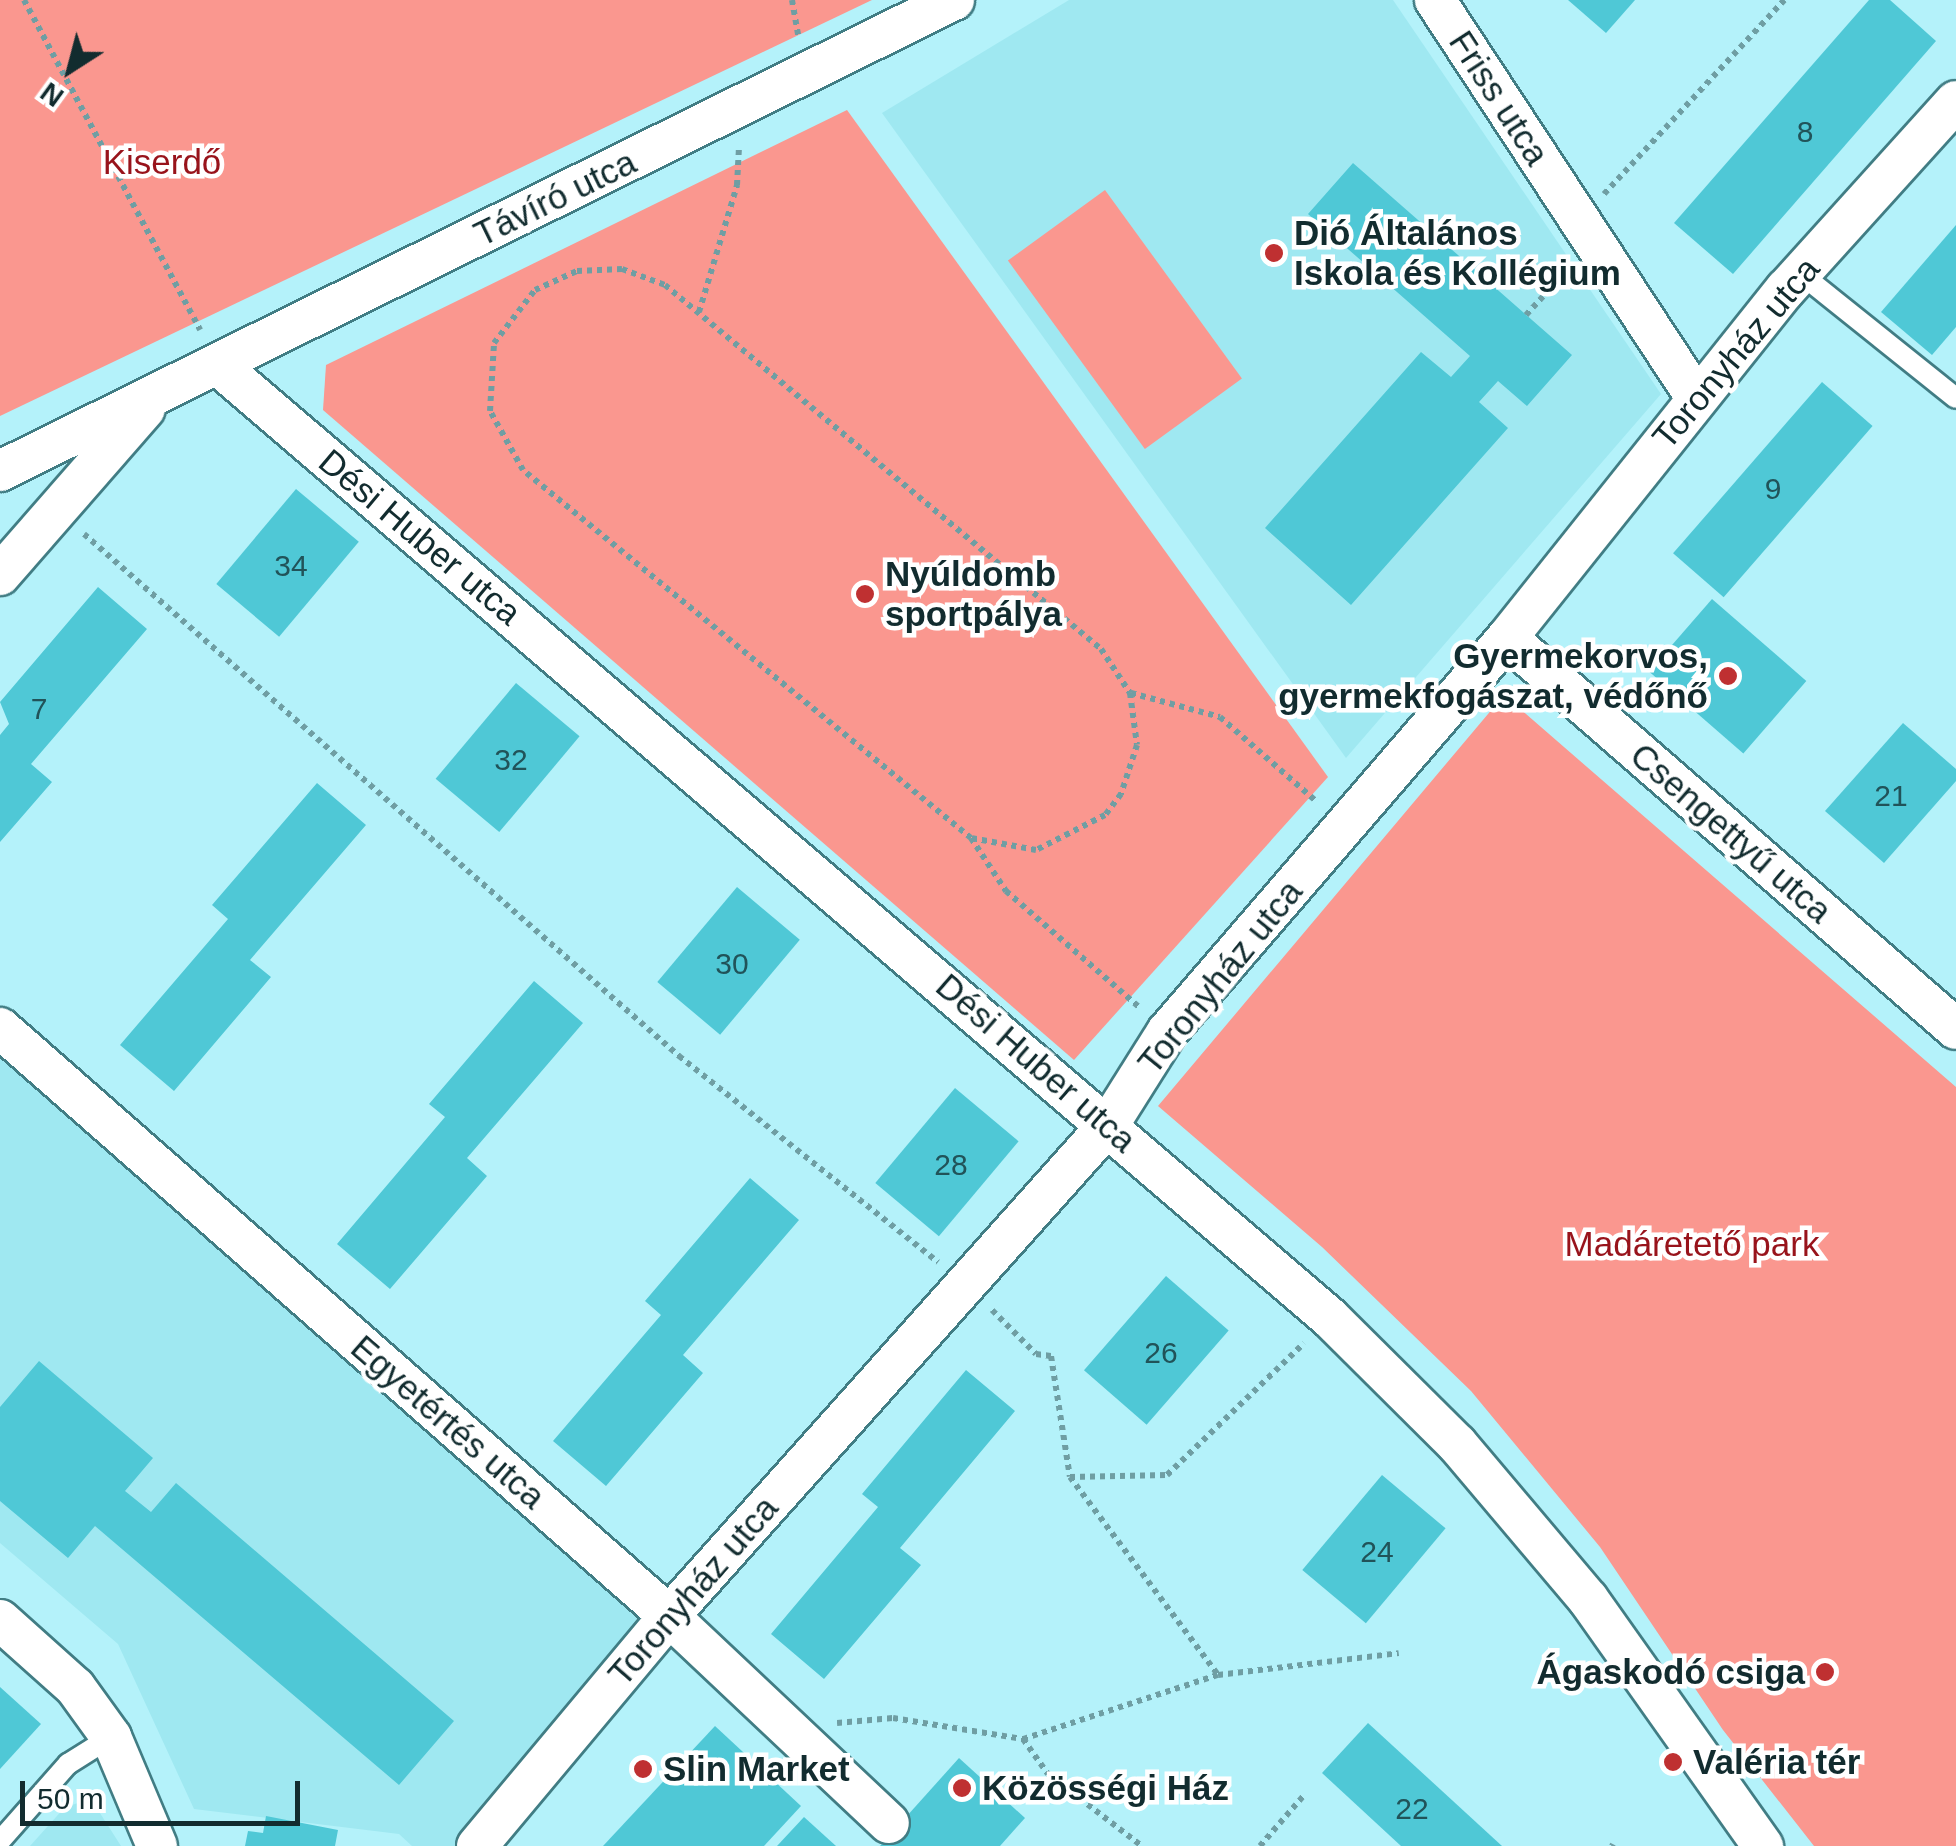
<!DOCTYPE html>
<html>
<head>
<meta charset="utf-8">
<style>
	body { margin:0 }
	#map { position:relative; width:1956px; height:1846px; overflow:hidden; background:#b4f2fa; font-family:Arial,sans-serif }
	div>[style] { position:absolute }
	.built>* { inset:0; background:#9fe8f1 }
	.green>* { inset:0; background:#fa978f; transform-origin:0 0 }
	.building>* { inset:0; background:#4fc8d6; transform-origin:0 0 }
	.path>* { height:6px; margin-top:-3px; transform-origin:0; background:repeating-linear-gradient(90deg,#6f9ea3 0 5px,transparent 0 10px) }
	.roads { filter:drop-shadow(2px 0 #417d84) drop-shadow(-2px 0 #417d84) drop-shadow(0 2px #417d84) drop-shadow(0 -2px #417d84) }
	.lane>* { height:20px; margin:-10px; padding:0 10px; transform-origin:10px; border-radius:10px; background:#fff }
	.street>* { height:40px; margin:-20px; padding:0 20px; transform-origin:20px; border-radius:20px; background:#fff }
	.dots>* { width:28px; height:28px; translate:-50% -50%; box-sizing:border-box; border:5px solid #fff; border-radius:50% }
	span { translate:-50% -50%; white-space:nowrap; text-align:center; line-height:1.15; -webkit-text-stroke:9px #fff; paint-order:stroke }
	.number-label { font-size:30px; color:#215359 }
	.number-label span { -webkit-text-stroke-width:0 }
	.street-label { font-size:35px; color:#122c2f }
	.park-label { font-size:35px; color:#98131b }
	.poi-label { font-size:35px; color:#122c2f; font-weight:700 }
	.left { translate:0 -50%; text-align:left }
	.right { translate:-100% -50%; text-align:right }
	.north { position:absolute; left:20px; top:20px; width:100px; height:100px; -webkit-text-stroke:8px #fff; paint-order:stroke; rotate:216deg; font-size:28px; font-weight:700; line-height:40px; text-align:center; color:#122c2f }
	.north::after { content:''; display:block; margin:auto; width:35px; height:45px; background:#122c2f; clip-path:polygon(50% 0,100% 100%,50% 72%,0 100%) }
	.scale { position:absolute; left:20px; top:1781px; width:280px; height:45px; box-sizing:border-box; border:5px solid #122c2f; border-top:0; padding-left:12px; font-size:30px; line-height:35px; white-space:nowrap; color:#122c2f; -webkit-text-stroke:8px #fff; paint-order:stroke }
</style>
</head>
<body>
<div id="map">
	<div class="built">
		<div style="clip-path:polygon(1069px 0,1393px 0,1661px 394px,1346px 758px,882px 113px)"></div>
		<div style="clip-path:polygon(0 1041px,653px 1615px,462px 1846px,412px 1846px,399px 1834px,194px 1809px,118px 1644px,0 1543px)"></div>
		<div style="clip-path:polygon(91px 1799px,121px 1846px,30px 1846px,65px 1807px)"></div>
	</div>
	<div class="green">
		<div style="clip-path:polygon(0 0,872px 0,0 416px)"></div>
		<div style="clip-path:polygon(847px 110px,1328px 777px,1074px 1060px,323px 410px,326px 365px)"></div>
		<div style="left:1105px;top:190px;width:233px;height:120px;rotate:54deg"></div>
		<div style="clip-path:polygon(1504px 695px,1956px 1087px,1956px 1846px,1814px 1846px,1723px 1730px,1600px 1547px,1471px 1391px,1322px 1247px,1158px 1106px)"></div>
	</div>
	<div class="building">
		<div style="clip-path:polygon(1568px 0,1635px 0,1606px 33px)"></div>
		<div style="clip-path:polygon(1869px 0,1890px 0,1936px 41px,1733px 274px,1674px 223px)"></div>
		<div style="clip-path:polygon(1353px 163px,1572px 355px,1527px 406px,1498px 381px,1479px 402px,1508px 428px,1351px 605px,1265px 528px,1421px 352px,1451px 377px,1470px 356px,1308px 214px)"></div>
		<div style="clip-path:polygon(1956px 225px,1956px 327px,1932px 355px,1881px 312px)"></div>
		<div style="left:1822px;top:382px;width:67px;height:227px;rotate:41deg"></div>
		<div style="left:296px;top:489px;width:82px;height:124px;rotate:40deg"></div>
		<div style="clip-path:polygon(98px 587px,147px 629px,31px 764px,52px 782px,0 842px,0 735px,9px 724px,0 702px)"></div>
		<div style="left:1712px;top:599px;width:125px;height:96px;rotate:41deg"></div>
		<div style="left:516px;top:683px;width:83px;height:125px;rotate:40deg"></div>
		<div style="clip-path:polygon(1903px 723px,1956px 769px,1956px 781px,1884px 863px,1825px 811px)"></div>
		<div style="clip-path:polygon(317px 783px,366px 825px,250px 960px,271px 977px,174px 1091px,120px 1045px,228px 919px,212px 905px)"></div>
		<div style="left:737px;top:887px;width:82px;height:124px;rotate:40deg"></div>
		<div style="clip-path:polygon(534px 981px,583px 1023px,467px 1158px,487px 1176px,390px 1289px,337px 1244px,445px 1117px,429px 1104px)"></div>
		<div style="left:955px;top:1088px;width:83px;height:124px;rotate:40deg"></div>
		<div style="clip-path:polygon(750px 1178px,799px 1220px,683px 1355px,703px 1373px,606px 1486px,553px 1441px,661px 1315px,645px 1301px)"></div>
		<div style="left:1166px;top:1276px;width:83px;height:125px;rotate:41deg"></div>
		<div style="clip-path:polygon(39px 1361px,153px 1458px,125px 1491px,151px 1512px,176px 1483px,454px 1721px,399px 1785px,95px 1526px,68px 1558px,0 1501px,0 1407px)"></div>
		<div style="clip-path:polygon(966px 1370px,1015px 1411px,900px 1548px,921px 1565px,824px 1679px,771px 1634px,878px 1507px,862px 1494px)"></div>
		<div style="left:1382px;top:1475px;width:83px;height:124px;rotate:40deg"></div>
		<div style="clip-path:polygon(0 1687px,41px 1724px,0 1769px)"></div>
		<div style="clip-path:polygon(1368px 1723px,1502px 1846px,1401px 1846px,1322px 1773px)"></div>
		<div style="clip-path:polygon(715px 1726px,801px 1806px,764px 1846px,603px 1846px)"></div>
		<div style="clip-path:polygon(959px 1758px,1025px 1818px,1000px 1846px,880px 1846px)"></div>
		<div style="clip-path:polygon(266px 1816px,338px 1830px,335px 1846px,245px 1846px,248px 1831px,263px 1833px)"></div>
		<div style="clip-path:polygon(804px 1817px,836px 1846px,777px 1846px)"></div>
	</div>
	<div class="path">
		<div style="left:24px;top:0;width:374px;rotate:61.9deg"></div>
		<div style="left:792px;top:0;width:39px;rotate:80deg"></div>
		<div style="left:1604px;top:194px;width:265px;rotate:-47.1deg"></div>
		<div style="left:622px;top:269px;width:46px;rotate:20.4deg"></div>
		<div style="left:665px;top:285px;width:568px;rotate:39.86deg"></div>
		<div style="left:1101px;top:649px;width:53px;rotate:56.6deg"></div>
		<div style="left:1130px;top:693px;width:52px;rotate:82.3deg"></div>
		<div style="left:1137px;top:745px;width:52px;rotate:108.1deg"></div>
		<div style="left:1121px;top:794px;width:26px;rotate:127deg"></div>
		<div style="left:1105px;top:815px;width:77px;rotate:153.1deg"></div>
		<div style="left:1036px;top:850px;width:66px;rotate:-169.5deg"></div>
		<div style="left:971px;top:838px;width:580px;rotate:-140.6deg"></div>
		<div style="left:523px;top:470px;width:68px;rotate:-119.2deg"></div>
		<div style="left:490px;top:411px;width:68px;rotate:-86.6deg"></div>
		<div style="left:494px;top:343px;width:67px;rotate:-52.3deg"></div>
		<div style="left:535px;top:290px;width:46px;rotate:-24.3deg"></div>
		<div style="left:577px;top:271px;width:45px;rotate:-2.5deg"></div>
		<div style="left:699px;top:312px;width:133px;rotate:-73.3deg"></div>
		<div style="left:737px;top:185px;width:39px;rotate:-87deg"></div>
		<div style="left:1526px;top:315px;width:64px;rotate:-47.5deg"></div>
		<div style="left:84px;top:534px;width:792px;rotate:41.26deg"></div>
		<div style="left:679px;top:1056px;width:331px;rotate:38.5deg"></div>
		<div style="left:1131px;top:693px;width:92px;rotate:15.1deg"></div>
		<div style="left:1220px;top:717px;width:129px;rotate:41.2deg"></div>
		<div style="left:971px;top:838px;width:64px;rotate:56.6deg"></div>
		<div style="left:1006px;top:891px;width:178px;rotate:41.1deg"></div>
		<div style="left:992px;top:1310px;width:62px;rotate:45deg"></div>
		<div style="left:1036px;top:1354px;width:15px;rotate:8deg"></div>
		<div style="left:1051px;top:1356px;width:122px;rotate:81.1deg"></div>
		<div style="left:1070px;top:1477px;width:247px;rotate:53.2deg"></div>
		<div style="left:1218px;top:1675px;width:182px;rotate:-6.9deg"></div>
		<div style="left:1070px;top:1477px;width:97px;rotate:-1.2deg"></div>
		<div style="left:1167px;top:1475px;width:190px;rotate:-43.9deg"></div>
		<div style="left:837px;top:1723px;width:56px;rotate:-5.1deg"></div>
		<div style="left:893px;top:1718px;width:132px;rotate:9.2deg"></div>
		<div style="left:1023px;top:1739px;width:205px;rotate:-18.2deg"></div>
		<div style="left:1023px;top:1739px;width:43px;rotate:54.5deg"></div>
		<div style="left:1048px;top:1774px;width:118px;rotate:37.5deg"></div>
		<div style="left:1260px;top:1846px;width:69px;rotate:-49.1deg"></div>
		<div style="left:1612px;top:1846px;width:2px;rotate:-63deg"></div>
	</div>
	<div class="roads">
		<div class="lane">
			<div style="left:1801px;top:274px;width:198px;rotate:38.7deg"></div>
			<div style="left:0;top:1841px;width:103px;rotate:-48.6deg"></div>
			<div style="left:68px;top:1764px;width:51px;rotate:-32.1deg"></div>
		</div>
		<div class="street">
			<div style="left:1435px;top:0;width:474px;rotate:56.7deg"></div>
			<div style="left:219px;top:366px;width:1463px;rotate:40.59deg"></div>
			<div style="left:1330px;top:1318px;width:179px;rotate:44.8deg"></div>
			<div style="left:1457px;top:1444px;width:203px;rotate:49.8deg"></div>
			<div style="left:1588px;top:1599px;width:303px;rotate:54.7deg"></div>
			<div style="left:0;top:471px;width:1064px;rotate:-26.28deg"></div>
			<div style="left:0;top:575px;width:220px;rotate:-48.9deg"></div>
			<div style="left:1507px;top:638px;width:595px;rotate:41.05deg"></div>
			<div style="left:0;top:1028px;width:891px;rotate:41.31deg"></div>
			<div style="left:669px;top:1616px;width:302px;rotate:43.3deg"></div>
			<div style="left:0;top:1620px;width:101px;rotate:41.8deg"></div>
			<div style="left:75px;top:1687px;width:62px;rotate:54.2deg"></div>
			<div style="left:111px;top:1737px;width:118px;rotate:67.1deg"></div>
			<div style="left:477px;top:1846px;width:300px;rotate:-50.1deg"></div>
			<div style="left:669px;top:1616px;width:660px;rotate:-48.19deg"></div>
			<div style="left:1109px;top:1124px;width:109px;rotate:-57.8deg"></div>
			<div style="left:1167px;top:1032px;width:520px;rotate:-49.21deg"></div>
			<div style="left:1507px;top:638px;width:447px;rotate:-51.4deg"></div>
			<div style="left:1786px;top:289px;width:253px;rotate:-47.9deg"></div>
		</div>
	</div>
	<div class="dots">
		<div style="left:1274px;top:253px;background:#bf3031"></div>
		<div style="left:865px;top:594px;background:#bf3031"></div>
		<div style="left:1728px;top:676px;background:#bf3031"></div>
		<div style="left:1825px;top:1672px;background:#bf3031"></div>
		<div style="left:1673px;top:1762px;background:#bf3031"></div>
		<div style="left:643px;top:1769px;background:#bf3031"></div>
		<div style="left:962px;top:1788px;background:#bf3031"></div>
	</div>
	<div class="number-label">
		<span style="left:1805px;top:132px">8</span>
		<span style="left:1773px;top:489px">9</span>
		<span style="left:291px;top:566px">34</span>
		<span style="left:39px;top:709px">7</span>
		<span style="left:511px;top:760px">32</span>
		<span style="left:1891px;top:796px">21</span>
		<span style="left:732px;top:964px">30</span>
		<span style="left:951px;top:1165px">28</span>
		<span style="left:1161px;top:1353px">26</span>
		<span style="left:1377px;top:1552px">24</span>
		<span style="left:1412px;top:1809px">22</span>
	</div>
	<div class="street-label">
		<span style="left:1499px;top:98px;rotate:57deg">Friss utca</span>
		<span style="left:555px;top:198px;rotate:-26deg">Távíró utca</span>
		<span style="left:1736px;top:353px;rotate:-50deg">Toronyház utca</span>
		<span style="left:420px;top:537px;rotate:40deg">Dési Huber utca</span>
		<span style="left:1731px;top:833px;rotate:41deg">Csengettyű utca</span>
		<span style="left:1220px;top:977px;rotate:-51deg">Toronyház utca</span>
		<span style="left:1036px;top:1063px;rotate:41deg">Dési Huber utca</span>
		<span style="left:448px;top:1422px;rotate:41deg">Egyetértés utca</span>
		<span style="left:693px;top:1591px;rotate:-49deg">Toronyház utca</span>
	</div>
	<div class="park-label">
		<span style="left:162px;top:162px">Kiserdő</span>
		<span style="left:1692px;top:1244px">Madáretető park</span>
	</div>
	<div class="poi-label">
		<span class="left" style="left:1294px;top:253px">Dió Általános<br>Iskola és Kollégium</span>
		<span class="left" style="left:885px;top:594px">Nyúldomb<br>sportpálya</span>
		<span class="right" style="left:1708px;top:676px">Gyermekorvos,<br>gyermekfogászat, védőnő</span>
		<span class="right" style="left:1805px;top:1672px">Ágaskodó csiga</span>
		<span class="left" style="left:1693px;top:1762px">Valéria tér</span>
		<span class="left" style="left:663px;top:1769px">Slin Market</span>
		<span class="left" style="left:982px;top:1788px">Közösségi Ház</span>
	</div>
	<div class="north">N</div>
	<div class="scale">50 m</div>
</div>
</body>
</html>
